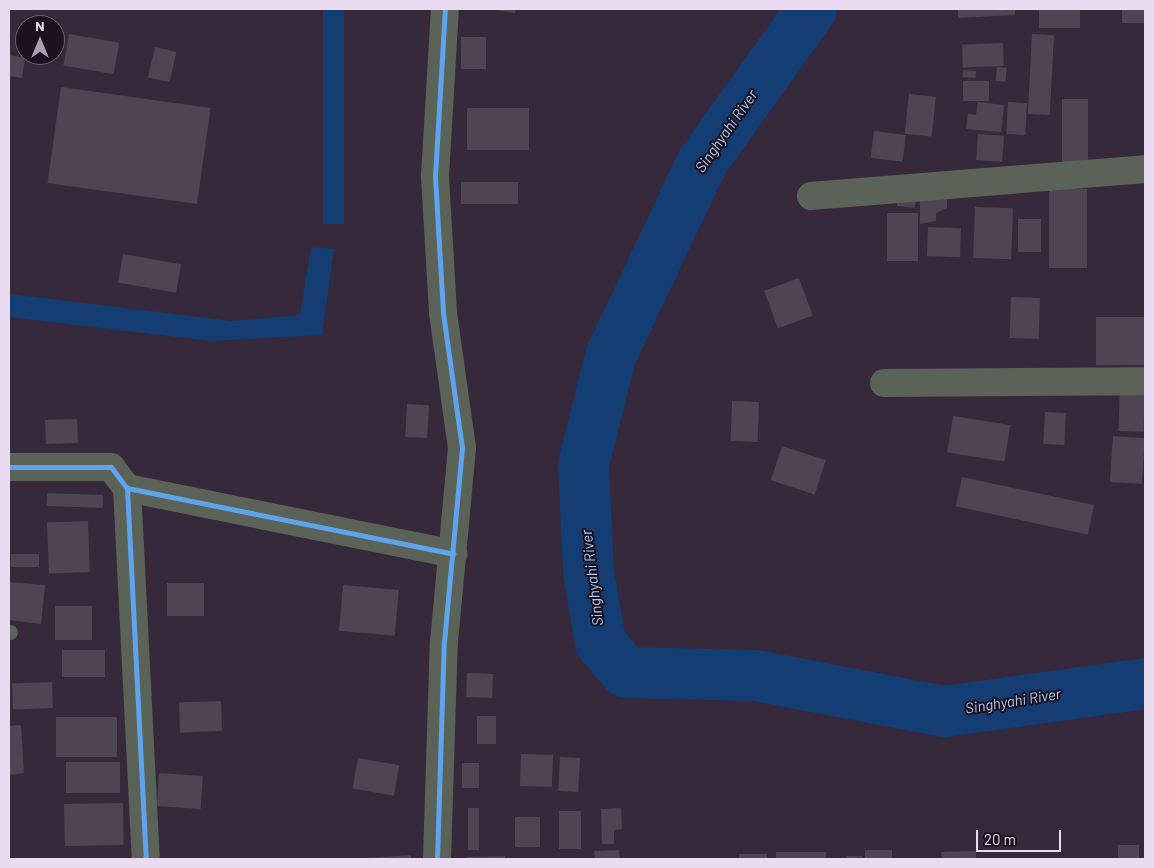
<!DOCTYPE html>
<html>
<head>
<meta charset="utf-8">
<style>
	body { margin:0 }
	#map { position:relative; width:1154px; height:868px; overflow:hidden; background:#36293b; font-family:Barlow,sans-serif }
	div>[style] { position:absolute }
	.water>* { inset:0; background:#143d73; transform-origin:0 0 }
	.river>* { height:51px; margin:-25.5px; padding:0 25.5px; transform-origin:25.5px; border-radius:25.5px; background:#143d73 }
	.building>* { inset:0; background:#4f4454; transform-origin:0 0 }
	.service>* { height:15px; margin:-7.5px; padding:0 7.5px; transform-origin:7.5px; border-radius:7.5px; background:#5b6258 }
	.minor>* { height:28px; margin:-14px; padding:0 14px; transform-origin:14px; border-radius:14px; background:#5b6258 }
	.cycleway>* { height:5px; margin:-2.5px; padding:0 2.5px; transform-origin:2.5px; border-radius:2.5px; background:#60a3ed }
	span { translate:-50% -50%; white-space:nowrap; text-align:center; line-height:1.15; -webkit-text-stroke:4px #1b111f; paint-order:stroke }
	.water-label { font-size:15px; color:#aac8f2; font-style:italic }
	.frame { position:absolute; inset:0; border:10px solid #eadbf0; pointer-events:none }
	.north { position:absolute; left:15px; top:15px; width:50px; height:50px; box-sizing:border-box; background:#1b111f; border:1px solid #6e6273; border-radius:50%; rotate:0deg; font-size:14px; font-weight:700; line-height:20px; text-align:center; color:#eadbf0 }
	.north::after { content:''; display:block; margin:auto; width:18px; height:22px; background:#ab9db1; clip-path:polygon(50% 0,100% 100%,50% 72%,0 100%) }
	.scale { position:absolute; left:976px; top:830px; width:85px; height:22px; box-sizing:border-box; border:2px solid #eadbf0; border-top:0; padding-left:6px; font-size:15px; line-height:18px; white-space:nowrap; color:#eadbf0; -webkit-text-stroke:4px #1b111f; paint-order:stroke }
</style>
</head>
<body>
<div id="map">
	<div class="water">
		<div style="left:323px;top:9px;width:21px;height:215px"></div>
		<div style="clip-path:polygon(311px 247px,334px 249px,322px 335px,210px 341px,9px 317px,9px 294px,233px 321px,300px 315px)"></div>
	</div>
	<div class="river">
		<div style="left:811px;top:9px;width:187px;rotate:125.6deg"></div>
		<div style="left:702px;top:161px;width:216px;rotate:115.3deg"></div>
		<div style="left:610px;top:356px;width:111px;rotate:104deg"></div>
		<div style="left:583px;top:464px;width:108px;rotate:87.3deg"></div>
		<div style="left:588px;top:572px;width:71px;rotate:80.3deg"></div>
		<div style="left:600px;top:642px;width:39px;rotate:50deg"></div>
		<div style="left:625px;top:672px;width:130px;rotate:1.3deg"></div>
		<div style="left:755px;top:675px;width:192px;rotate:10.8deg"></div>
		<div style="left:944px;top:711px;width:203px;rotate:-7.9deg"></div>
	</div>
	<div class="building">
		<div style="clip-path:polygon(489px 9px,516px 9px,515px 13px)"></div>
		<div style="clip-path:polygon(958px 9px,1015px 9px,1015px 15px,958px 18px)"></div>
		<div style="left:1039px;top:9px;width:41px;height:19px"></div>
		<div style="left:1122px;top:9px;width:23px;height:14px"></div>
		<div style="left:69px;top:34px;width:51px;height:32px;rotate:10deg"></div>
		<div style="left:1032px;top:34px;width:22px;height:80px;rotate:3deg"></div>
		<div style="left:461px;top:37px;width:25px;height:32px"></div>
		<div style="left:1003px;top:43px;width:23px;height:41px;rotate:88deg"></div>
		<div style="left:155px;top:47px;width:22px;height:31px;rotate:13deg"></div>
		<div style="clip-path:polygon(9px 55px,25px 58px,22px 78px,9px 76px)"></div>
		<div style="left:997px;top:67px;width:10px;height:14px;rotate:6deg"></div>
		<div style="left:963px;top:70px;width:13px;height:7px;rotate:4deg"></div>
		<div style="left:963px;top:81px;width:26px;height:20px"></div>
		<div style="left:61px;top:87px;width:151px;height:97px;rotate:8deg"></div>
		<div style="left:909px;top:94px;width:27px;height:40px;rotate:6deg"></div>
		<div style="left:1062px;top:99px;width:26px;height:66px"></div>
		<div style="clip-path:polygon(978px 102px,1004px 105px,1001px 132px,966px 129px,968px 114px,976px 115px)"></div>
		<div style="left:1008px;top:102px;width:19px;height:32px;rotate:3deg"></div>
		<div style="left:529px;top:108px;width:42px;height:62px;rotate:90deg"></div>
		<div style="left:874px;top:131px;width:32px;height:27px;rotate:7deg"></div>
		<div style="left:978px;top:134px;width:26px;height:26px;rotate:4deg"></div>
		<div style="left:461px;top:182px;width:57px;height:22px"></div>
		<div style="left:1049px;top:189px;width:38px;height:79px"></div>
		<div style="left:898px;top:195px;width:18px;height:11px;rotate:6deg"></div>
		<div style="clip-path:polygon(920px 196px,947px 196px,947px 208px,936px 213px,936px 221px,920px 224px)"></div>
		<div style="left:975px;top:207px;width:38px;height:51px;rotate:2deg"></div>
		<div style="left:887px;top:213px;width:31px;height:48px"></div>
		<div style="left:1018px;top:219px;width:23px;height:33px"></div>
		<div style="left:928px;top:227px;width:33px;height:29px;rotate:2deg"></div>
		<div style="left:123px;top:254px;width:59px;height:29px;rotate:10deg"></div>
		<div style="left:799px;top:278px;width:40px;height:37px;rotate:70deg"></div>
		<div style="left:1011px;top:297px;width:29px;height:41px;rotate:2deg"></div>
		<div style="left:1096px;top:317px;width:48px;height:48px"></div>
		<div style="left:1120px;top:388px;width:25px;height:43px;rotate:2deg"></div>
		<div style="left:732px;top:401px;width:27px;height:40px;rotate:2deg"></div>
		<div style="left:407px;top:404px;width:22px;height:33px;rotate:3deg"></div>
		<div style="left:1045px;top:412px;width:21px;height:32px;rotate:3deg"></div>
		<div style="left:953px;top:416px;width:58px;height:37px;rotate:9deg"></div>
		<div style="left:77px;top:419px;width:24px;height:32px;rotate:88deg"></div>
		<div style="left:1113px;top:436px;width:32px;height:46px;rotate:4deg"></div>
		<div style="left:782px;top:446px;width:46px;height:36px;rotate:18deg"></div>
		<div style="left:962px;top:477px;width:135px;height:30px;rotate:12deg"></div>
		<div style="left:47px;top:493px;width:56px;height:13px;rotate:2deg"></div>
		<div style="left:88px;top:521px;width:51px;height:41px;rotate:88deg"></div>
		<div style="left:11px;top:554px;width:28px;height:13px"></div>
		<div style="clip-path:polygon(9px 582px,45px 585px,41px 624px,9px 620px)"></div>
		<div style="left:167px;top:583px;width:37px;height:33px"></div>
		<div style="left:343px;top:585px;width:56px;height:46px;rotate:5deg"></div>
		<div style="left:55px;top:606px;width:37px;height:34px"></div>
		<div style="left:62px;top:650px;width:43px;height:27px"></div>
		<div style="left:467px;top:673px;width:26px;height:24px;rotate:2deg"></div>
		<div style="left:52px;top:682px;width:26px;height:40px;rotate:88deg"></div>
		<div style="left:221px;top:701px;width:30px;height:42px;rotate:88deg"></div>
		<div style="left:477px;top:716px;width:19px;height:28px"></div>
		<div style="left:117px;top:717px;width:40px;height:61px;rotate:90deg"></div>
		<div style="clip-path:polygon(21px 725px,24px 773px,9px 775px,9px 726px)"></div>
		<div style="left:521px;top:754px;width:32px;height:32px;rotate:2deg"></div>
		<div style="left:560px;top:757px;width:20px;height:34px;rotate:3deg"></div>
		<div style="left:358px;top:758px;width:42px;height:31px;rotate:10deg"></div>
		<div style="left:120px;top:762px;width:31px;height:54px;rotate:90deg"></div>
		<div style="left:462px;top:763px;width:17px;height:25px"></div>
		<div style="left:159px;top:773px;width:44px;height:33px;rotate:4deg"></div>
		<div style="left:123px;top:803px;width:42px;height:59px;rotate:89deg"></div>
		<div style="left:468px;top:808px;width:11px;height:42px"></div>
		<div style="clip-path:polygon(621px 808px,622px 829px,614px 830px,614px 844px,602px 844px,601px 809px)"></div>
		<div style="left:559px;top:811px;width:22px;height:38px"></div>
		<div style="left:515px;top:817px;width:25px;height:30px"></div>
		<div style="left:1139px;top:845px;width:14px;height:21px;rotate:90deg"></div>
		<div style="clip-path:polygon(619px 850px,620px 859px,595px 859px,594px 851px)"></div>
		<div style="left:865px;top:850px;width:27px;height:9px"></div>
		<div style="clip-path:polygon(976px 851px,976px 859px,942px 859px,941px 852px)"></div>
		<div style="left:776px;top:852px;width:50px;height:7px"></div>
		<div style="left:739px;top:854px;width:28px;height:5px"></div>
		<div style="clip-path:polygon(411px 855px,411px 859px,366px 859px,366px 858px)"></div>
		<div style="clip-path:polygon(505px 856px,505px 859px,466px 859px,466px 857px)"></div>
		<div style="left:846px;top:856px;width:16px;height:3px"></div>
	</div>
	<div class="service">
		<div style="left:9px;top:632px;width:1px"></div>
	</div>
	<div class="minor">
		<div style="left:811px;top:196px;width:335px;rotate:-4.6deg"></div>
		<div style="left:884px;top:383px;width:261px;rotate:-0.4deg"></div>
		<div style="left:9px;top:467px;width:102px"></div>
		<div style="left:111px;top:467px;width:26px;rotate:53deg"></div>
		<div style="left:127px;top:488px;width:333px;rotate:11.4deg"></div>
		<div style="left:127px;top:488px;width:371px;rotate:87.1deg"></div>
		<div style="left:437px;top:859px;width:217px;rotate:-88.2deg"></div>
		<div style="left:444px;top:642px;width:195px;rotate:-84.7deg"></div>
		<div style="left:462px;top:448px;width:137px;rotate:-98deg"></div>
		<div style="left:443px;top:312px;width:136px;rotate:-93.4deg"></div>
		<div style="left:435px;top:176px;width:167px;rotate:-86.6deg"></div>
	</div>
	<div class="cycleway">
		<div style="left:9px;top:467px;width:102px"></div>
		<div style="left:111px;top:467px;width:26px;rotate:53deg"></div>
		<div style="left:127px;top:488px;width:333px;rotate:11.4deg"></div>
		<div style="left:127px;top:488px;width:371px;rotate:87.1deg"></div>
		<div style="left:437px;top:859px;width:217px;rotate:-88.2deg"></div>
		<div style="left:444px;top:642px;width:195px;rotate:-84.7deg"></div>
		<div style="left:462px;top:448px;width:137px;rotate:-98deg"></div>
		<div style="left:443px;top:312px;width:136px;rotate:-93.4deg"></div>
		<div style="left:435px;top:176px;width:167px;rotate:-86.6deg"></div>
	</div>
	<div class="water-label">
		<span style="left:726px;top:131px;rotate:-55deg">Singhyahi River</span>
		<span style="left:592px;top:578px;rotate:-97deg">Singhyahi River</span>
		<span style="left:1013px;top:701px;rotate:-9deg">Singhyahi River</span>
	</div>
	<div class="frame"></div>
	<div class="north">N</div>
	<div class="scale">20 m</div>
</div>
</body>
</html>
